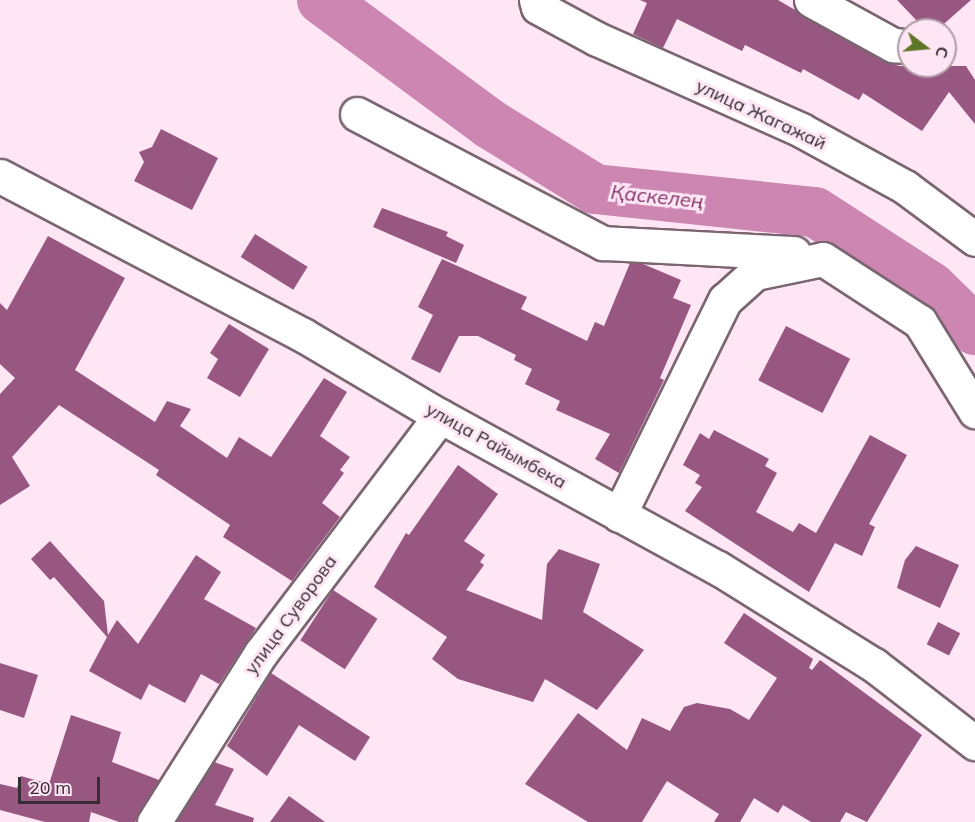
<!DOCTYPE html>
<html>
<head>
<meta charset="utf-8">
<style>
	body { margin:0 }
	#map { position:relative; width:975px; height:822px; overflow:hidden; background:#fee6f4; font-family:Mulish,sans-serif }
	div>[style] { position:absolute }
	.river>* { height:50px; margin:-25px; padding:0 25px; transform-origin:25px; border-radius:25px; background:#cc86b1 }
	.building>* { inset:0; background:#985780; transform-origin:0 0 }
	.roads { filter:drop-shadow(2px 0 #7a6571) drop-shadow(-2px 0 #7a6571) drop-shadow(0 2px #7a6571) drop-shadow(0 -2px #7a6571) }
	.minor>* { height:33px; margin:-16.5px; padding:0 16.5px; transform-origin:16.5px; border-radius:16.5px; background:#fff }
	.tertiary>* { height:33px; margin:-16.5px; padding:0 16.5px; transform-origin:16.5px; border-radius:16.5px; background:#fff }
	span { translate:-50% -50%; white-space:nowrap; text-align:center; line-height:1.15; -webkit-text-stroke:6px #fee6f4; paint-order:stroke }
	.street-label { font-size:18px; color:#352d32 }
	.water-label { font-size:20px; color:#823067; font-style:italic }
	.north { position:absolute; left:897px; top:18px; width:60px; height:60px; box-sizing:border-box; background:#fee6f4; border:2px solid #ae9ca6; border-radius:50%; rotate:106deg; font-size:16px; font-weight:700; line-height:24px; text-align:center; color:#352d32 }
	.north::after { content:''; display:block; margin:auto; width:21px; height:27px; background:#607627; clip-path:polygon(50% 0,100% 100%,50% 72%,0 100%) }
	.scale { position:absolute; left:18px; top:777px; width:82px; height:27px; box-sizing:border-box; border:3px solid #352d32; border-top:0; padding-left:8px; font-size:18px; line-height:21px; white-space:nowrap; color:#352d32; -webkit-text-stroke:4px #fee6f4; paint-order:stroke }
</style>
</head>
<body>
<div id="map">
	<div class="river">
		<div style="left:322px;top:0;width:209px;rotate:36.4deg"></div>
		<div style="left:490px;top:124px;width:123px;rotate:31.8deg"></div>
		<div style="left:595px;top:189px;width:221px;rotate:6deg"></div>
		<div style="left:815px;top:212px;width:138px;rotate:32.9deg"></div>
		<div style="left:931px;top:287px;width:62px;rotate:44.3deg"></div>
	</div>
	<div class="building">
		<div style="clip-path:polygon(640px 0,778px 0,884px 62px,900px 66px,966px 66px,975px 80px,975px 124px,949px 92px,922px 131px,863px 93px,859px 100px,803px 69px,801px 73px,745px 45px,742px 51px,677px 19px,663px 48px,633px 34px,647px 3px)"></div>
		<div style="clip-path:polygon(897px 0,971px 0,937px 30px,919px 23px)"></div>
		<div style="clip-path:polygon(161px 129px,218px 158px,192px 210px,134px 181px,144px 162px,139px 152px,152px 147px)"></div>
		<div style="clip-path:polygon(382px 208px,448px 232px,446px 236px,464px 245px,456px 263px,373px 227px)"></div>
		<div style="left:255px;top:234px;width:62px;height:27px;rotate:32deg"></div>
		<div style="clip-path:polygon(48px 236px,125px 278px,75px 370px,155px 422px,167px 401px,191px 409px,180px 426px,227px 458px,239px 437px,271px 457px,324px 378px,347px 392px,320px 436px,350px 457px,340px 470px,344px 473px,322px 503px,340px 517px,292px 581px,223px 537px,230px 525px,156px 475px,159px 470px,59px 405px,12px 457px,30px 486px,0 505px,0 394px,15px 378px,0 364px,0 303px,7px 310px)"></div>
		<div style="clip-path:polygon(442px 259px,527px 297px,521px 309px,587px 341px,595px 322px,604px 326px,630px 263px,643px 264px,681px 280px,673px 298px,691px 305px,660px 378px,664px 380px,619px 473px,595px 459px,610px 434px,556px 410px,560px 401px,525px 384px,532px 369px,514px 360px,516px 355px,478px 336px,459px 336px,440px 373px,411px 359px,433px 315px,418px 307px)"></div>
		<div style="clip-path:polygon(229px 324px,269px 349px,240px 397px,207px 378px,218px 359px,210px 353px)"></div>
		<div style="left:786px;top:326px;width:72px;height:61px;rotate:27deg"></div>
		<div style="clip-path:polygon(714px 430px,769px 459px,765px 466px,777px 473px,756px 512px,793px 532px,799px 523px,816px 533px,870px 435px,907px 455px,869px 524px,875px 527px,862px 556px,835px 543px,809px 592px,685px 511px,702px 487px,695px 483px,700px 475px,683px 465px,700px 433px,709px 439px)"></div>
		<div style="clip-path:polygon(458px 465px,498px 494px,464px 541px,485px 555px,480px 562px,484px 565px,466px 590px,542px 620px,547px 564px,559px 549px,600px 564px,583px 612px,644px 650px,597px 710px,545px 679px,533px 702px,458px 679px,432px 659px,447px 637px,374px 587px,406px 533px,409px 535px)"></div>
		<div style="clip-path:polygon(50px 541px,104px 601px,108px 635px,117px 620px,138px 644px,196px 555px,221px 572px,204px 599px,256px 628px,219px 684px,201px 674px,185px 703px,149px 684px,141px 700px,89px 671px,107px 637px,54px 577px,50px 580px,31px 559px)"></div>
		<div style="clip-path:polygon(916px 546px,959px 565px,940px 608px,897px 588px,905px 560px)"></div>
		<div style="left:333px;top:590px;width:53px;height:60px;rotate:33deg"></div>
		<div style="clip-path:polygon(744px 613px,813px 659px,809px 668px,812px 670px,820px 660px,922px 735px,867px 822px,846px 812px,840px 822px,811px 822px,783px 805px,778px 813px,754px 798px,740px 822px,714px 822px,719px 814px,667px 781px,642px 822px,588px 822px,525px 784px,578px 713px,627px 750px,642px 718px,670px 731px,684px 707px,697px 703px,730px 709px,749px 720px,777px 678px,724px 643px)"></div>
		<div style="left:938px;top:622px;width:25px;height:25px;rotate:27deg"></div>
		<div style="clip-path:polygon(0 663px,38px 675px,24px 718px,0 710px)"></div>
		<div style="clip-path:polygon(271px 673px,370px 737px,355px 761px,299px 725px,267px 776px,227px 746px)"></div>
		<div style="clip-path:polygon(71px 715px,121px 732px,112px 762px,159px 780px,135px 822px,119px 822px,91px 812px,89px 822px,45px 822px,0 810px,0 784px,17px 788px,21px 776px,49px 784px)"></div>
		<div style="clip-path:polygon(214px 762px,234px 769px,215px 805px,254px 818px,253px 822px,176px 822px)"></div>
		<div style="clip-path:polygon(289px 796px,325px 822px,270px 822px)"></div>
	</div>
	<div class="roads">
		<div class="minor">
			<div style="left:536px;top:0;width:7px;rotate:74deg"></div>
			<div style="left:538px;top:7px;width:67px;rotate:28.5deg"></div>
			<div style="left:597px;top:39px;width:223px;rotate:24deg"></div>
			<div style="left:801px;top:130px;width:119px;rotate:28.7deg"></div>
			<div style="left:905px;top:187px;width:87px;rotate:36.6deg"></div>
			<div style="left:811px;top:0;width:94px;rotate:28.8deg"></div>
			<div style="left:893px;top:45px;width:12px;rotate:5deg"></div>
			<div style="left:357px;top:114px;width:278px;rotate:27.7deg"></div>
			<div style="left:603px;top:243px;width:191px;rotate:3deg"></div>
			<div style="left:619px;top:515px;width:240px;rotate:-63.8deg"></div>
			<div style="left:725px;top:300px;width:40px;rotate:-42deg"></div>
			<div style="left:755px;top:273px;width:69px;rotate:-11.6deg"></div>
			<div style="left:823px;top:259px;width:116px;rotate:33deg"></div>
			<div style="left:920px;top:322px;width:105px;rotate:58.3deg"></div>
			<div style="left:154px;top:822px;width:200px;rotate:-57.7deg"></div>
			<div style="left:261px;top:653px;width:297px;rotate:-52.9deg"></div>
		</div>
		<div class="tertiary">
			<div style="left:0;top:176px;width:342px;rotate:27.7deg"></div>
			<div style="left:303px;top:335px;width:159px;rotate:30.6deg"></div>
			<div style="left:440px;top:416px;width:317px;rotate:28.7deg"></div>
			<div style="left:718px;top:568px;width:184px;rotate:31.9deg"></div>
			<div style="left:874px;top:665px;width:128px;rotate:37.7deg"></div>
		</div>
	</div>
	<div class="street-label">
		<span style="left:761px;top:115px;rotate:25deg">улица Жагажай</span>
		<span style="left:496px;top:446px;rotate:29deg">улица Райымбека</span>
		<span style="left:291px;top:615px;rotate:-54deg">улица Суворова</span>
	</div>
	<div class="water-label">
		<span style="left:657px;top:196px;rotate:6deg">Қаскелең</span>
	</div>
	<div class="north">С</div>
	<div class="scale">20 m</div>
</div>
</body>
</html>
